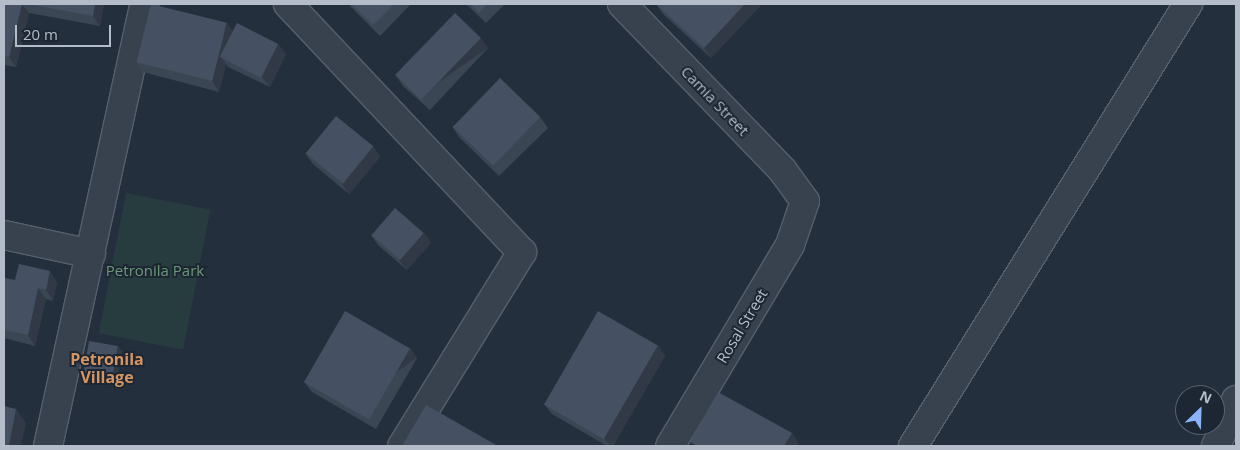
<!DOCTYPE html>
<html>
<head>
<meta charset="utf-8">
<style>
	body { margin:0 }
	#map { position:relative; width:1240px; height:450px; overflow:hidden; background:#242f3e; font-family:"Open Sans",sans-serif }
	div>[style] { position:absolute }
	.green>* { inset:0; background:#263c3f; transform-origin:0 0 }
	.roads { filter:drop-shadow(1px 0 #565f6c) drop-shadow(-1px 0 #565f6c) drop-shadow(0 1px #565f6c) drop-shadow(0 -1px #565f6c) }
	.minor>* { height:28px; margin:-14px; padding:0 14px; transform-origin:14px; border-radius:14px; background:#38414e }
	.wall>* { inset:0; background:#3b4654 }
	.shaded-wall>* { inset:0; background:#303945; transform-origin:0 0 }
	.building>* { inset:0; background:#455162; transform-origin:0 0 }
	span { translate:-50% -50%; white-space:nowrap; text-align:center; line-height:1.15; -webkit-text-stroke:4px #1d2633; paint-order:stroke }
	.street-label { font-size:15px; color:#b4bcc9 }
	.park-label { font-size:15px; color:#6b9a76 }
	.neighbourhood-label { font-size:16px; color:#d59563; font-weight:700 }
	.frame { position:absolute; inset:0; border:5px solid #b4bcc9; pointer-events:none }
	.north { position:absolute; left:1175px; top:385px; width:50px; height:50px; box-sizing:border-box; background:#1d2633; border:1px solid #59626f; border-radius:50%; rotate:24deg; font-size:14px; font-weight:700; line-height:20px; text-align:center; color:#b4bcc9 }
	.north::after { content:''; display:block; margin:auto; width:18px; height:22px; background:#8ab4f8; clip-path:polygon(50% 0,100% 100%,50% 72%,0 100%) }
	.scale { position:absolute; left:15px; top:25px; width:96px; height:22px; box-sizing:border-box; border:2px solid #b4bcc9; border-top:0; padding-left:6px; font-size:15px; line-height:18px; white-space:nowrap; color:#b4bcc9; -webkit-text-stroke:4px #1d2633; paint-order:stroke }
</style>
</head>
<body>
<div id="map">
	<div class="green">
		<div style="left:126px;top:193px;width:86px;height:143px;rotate:11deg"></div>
	</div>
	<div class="roads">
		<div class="minor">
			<div style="left:288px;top:4px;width:341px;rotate:46.7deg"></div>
			<div style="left:522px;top:252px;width:228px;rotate:121.7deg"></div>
			<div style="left:622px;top:4px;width:232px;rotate:46deg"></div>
			<div style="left:783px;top:171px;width:37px;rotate:54deg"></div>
			<div style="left:805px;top:201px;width:46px;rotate:108.8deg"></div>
			<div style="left:790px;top:245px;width:234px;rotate:120.8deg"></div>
			<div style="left:4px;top:235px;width:89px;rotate:12.3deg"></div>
			<div style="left:48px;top:446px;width:452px;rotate:-77.7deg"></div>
			<div style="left:913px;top:446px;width:521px;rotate:-58.11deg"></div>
			<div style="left:1216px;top:446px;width:50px;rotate:-66.5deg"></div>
		</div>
	</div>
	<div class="wall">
		<div style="clip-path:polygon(4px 4px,104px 4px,100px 26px,29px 13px,16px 67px,4px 65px)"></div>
		<div style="clip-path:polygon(348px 4px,411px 4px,380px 36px)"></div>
		<div style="clip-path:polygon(466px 4px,505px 4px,486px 23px)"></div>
		<div style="clip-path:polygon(656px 4px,762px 4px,711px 58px,663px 14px)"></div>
		<div style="clip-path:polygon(233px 31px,278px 44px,286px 54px,270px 87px,228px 67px,226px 64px,219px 92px,143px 72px,136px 62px)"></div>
		<div style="clip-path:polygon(488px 48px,430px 110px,403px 86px,396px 76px)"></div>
		<div style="clip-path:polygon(540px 117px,548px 128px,499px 176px,459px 137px,452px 126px)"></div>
		<div style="clip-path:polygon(373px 146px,380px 157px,349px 194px,313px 164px,305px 153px)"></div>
		<div style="clip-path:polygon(424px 233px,431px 243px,407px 270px,378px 245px,371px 235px)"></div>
		<div style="clip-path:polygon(4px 278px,15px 280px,57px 282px,53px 301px,46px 299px,35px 346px,4px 338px)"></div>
		<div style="clip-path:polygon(658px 345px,665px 356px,613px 446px,607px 446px,552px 414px,544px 404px)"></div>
		<div style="clip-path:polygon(118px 346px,122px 351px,116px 384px,88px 379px,84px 374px)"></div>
		<div style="clip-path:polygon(410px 348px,417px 358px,376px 429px,312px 392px,304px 382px)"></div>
	</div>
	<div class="shaded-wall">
		<div style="clip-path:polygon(22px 4px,29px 13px,16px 67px,9px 57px)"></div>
		<div style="clip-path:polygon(95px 4px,104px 4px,100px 26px,93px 16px)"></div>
		<div style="clip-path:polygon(745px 4px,762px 4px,711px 58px,704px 48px)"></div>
		<div style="clip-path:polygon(227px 23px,234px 33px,221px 57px,226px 64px,219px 92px,212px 81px)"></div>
		<div style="left:481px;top:38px;width:12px;height:85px;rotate:55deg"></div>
		<div style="clip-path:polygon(278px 44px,286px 54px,270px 87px,262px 77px)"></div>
		<div style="clip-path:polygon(373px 146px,380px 157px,349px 194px,342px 184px)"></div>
		<div style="clip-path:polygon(424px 233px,431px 243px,407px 270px,399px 260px)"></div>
		<div style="clip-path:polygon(50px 271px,57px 282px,53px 301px,46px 290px)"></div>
		<div style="clip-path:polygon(38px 288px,46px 299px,35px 346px,28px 335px)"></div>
		<div style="clip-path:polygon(658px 345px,665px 356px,613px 446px,610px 446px,604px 438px)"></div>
		<div style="clip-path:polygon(118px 346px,122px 351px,116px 384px,112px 379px)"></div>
		<div style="left:410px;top:348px;width:12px;height:82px;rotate:55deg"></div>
		<div style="clip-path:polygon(16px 409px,26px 423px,21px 446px,9px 446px)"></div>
		<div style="clip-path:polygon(792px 433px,799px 444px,798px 446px,784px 446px)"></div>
	</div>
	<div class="building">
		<div style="clip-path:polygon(4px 4px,22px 4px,9px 57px,4px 56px)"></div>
		<div style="clip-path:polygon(27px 4px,95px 4px,93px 16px)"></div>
		<div style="left:151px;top:4px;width:78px;height:60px;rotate:14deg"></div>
		<div style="clip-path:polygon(351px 4px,394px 4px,373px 25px)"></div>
		<div style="clip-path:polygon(470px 4px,487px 4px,479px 13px)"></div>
		<div style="clip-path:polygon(656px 4px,745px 4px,704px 48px)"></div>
		<div style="left:455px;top:13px;width:36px;height:86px;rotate:44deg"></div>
		<div style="left:237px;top:23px;width:46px;height:38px;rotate:27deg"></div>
		<div style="left:500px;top:78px;width:56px;height:68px;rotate:44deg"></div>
		<div style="left:336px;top:116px;width:48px;height:48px;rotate:39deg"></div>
		<div style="left:395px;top:208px;width:38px;height:36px;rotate:41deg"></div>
		<div style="clip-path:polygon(19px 264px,50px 271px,46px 290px,38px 288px,28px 335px,4px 330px,4px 278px,15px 280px)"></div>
		<div style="left:345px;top:311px;width:75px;height:82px;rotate:30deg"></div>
		<div style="left:598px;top:311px;width:69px;height:108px;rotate:30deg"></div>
		<div style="left:89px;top:341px;width:29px;height:33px;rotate:10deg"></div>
		<div style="clip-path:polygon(718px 392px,792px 433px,784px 446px,697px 446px,690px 442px)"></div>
		<div style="clip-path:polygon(426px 405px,498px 446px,402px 446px)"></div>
		<div style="clip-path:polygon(4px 406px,16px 409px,9px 446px,4px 446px)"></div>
	</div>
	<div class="street-label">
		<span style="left:715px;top:101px;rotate:46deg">Camia Street</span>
		<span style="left:742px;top:326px;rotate:-59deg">Rosal Street</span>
	</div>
	<div class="park-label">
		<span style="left:155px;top:271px">Petronila Park</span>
	</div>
	<div class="neighbourhood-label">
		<span style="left:107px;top:368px">Petronila<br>Village</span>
	</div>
	<div class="frame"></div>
	<div class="north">N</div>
	<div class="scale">20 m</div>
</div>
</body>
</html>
